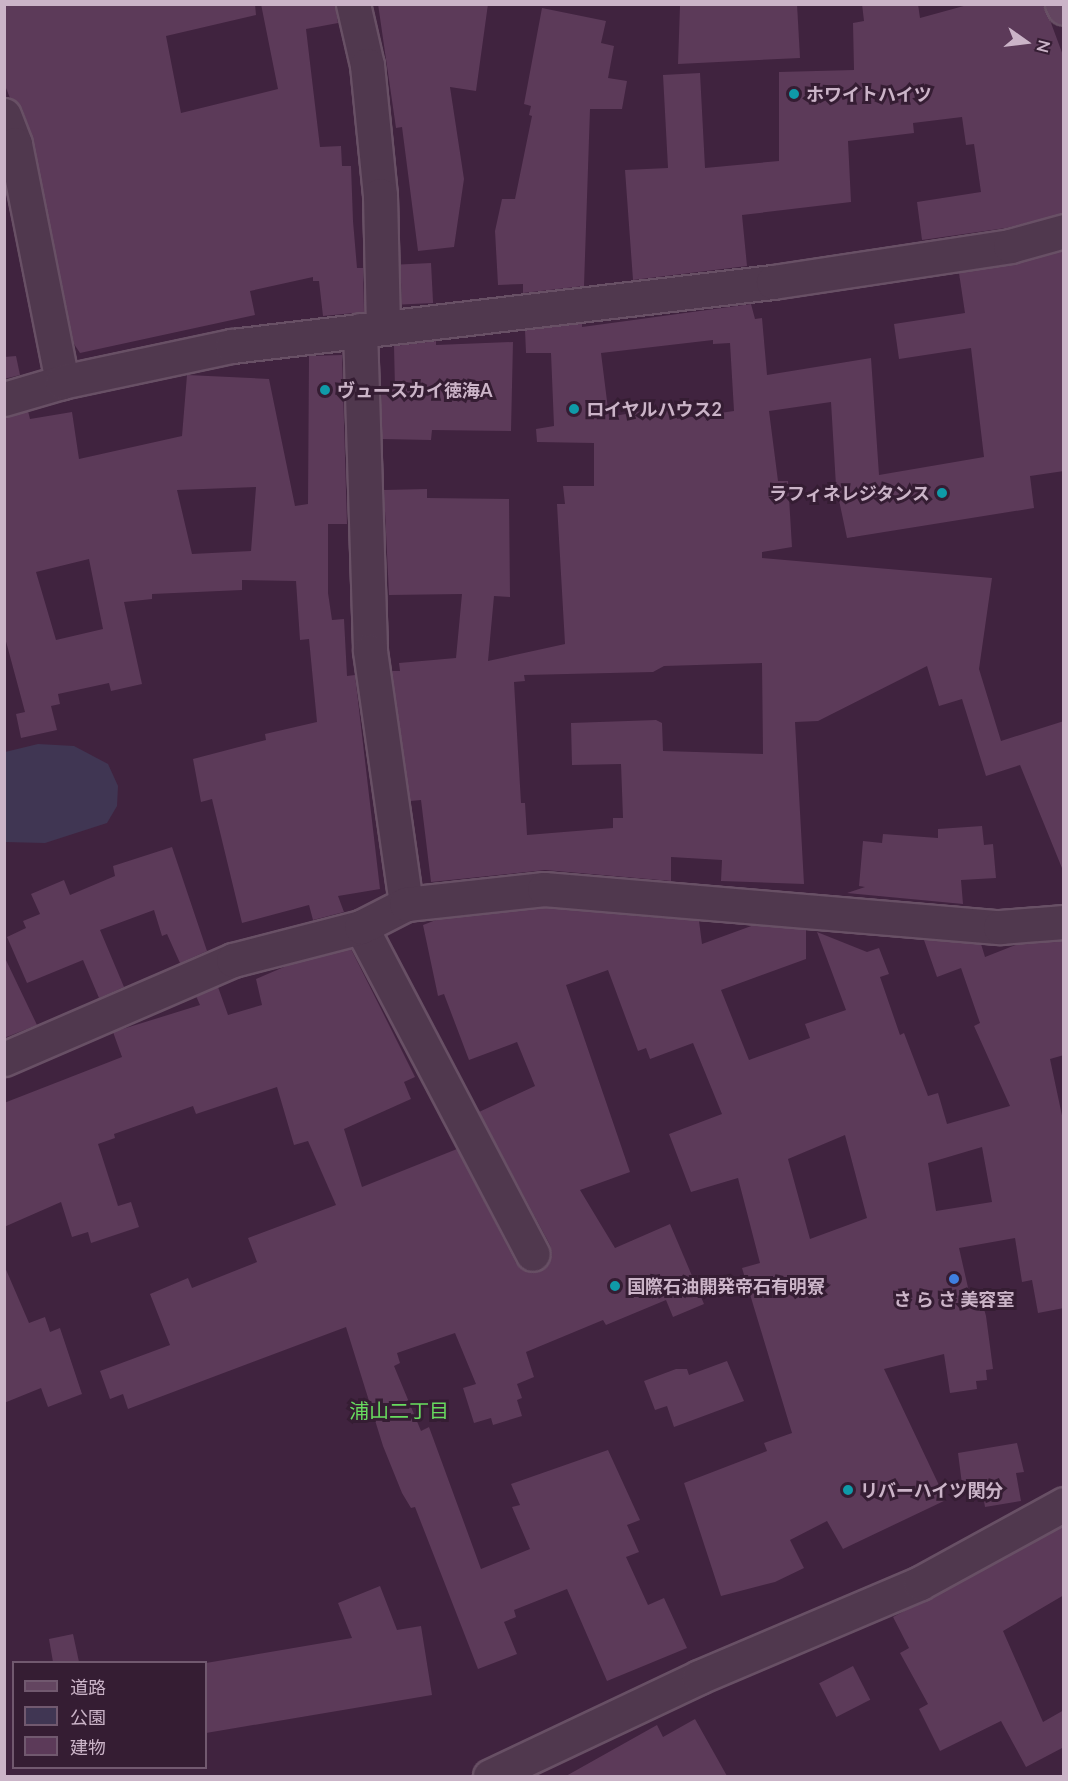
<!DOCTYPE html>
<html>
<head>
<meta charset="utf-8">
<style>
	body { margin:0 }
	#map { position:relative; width:1068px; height:1781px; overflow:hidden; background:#40233f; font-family:Lato,"Noto Sans JP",sans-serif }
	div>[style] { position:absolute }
	.green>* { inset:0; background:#403653 }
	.building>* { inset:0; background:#5c3a59; transform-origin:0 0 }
	.roads { filter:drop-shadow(2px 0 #685065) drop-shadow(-2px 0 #685065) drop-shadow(0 2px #685065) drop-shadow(0 -2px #685065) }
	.street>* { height:33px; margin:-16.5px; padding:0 16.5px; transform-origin:16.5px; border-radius:16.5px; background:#50384e }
	.secondary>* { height:33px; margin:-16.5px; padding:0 16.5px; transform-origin:16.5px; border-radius:16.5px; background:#634560 }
	.dots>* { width:16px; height:16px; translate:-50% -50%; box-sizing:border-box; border:3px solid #351d33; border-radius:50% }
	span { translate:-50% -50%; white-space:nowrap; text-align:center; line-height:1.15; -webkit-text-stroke:6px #351d33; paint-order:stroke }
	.poi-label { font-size:18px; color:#cbb4c8; font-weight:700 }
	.left { translate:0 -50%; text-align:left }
	.right { translate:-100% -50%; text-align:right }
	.neighbourhood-label { font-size:20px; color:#68db5f }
	.frame { position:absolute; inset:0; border:6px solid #cbb4c8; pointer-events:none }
	.legend { position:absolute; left:12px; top:1661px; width:195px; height:108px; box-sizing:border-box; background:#351d33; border:2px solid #71596f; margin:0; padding:8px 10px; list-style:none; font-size:18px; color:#cbb4c8 }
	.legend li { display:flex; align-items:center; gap:12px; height:30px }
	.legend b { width:30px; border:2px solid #71596f }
	.north { position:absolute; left:996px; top:12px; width:60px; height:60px; -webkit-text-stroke:4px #351d33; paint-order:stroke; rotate:104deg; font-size:16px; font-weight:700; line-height:24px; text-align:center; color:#cbb4c8 }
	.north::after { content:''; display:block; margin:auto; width:21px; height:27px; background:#cbb4c8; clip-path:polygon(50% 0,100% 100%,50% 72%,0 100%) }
</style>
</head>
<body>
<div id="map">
	<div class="green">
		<div style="clip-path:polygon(38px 744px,74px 746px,108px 764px,118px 786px,117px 806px,107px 823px,45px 843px,5px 842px,5px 752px)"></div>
	</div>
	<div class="building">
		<div style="clip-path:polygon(4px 4px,255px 4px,256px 15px,166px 36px,181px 113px,278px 89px,261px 4px,335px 4px,338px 23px,306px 29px,320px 147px,341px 146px,342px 166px,351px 166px,353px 221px,357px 268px,363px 268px,364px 312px,323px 316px,319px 281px,313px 281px,313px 277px,250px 291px,255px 315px,80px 353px,74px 344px,33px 140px,22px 108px,10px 98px,4px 83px)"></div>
		<div style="clip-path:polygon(378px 4px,488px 4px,476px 91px,450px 87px,464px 179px,454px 247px,418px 251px,402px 127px,396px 128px)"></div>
		<div style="clip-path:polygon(756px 4px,797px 4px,800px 58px,678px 64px,680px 6px)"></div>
		<div style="clip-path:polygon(862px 4px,918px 4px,920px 18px,971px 4px,1044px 4px,1064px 58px,1064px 213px,1006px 228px,922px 240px,917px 202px,981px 192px,974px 144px,966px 145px,962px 117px,913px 123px,914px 133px,848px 141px,851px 202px,742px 215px,747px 266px,633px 280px,625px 170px,668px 168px,663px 75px,700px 73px,705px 168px,779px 161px,779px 72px,854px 70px,853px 23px,864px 21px)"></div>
		<div style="clip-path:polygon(542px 8px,606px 21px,601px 43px,614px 46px,608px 78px,627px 81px,622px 109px,590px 109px,584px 286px,523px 293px,523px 284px,498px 285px,495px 231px,502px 199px,515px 199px,532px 116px,529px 115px,531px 106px,524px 104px)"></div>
		<div style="clip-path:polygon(evenodd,1064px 251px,1064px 471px,1030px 476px,1034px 508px,847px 538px,836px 486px,831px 402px,769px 411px,778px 481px,788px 481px,792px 547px,762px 552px,762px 558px,992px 578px,979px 669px,1001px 741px,1064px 721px,1064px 873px,1020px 765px,986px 776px,962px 699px,939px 706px,927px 666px,818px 721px,795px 722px,804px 884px,721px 881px,722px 860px,671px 857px,671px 881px,545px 870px,431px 882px,421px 800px,410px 801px,392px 671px,400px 671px,399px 663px,456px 658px,462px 594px,389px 595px,384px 490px,427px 489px,427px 498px,509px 499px,510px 597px,494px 596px,488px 661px,565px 644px,557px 504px,565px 504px,563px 486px,594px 486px,594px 443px,537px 442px,536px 429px,554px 426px,551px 353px,526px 353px,525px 330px,582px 323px,582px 327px,751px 304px,755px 319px,762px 318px,767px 375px,871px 358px,879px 475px,984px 457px,971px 348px,899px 359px,894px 324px,965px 313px,959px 273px,1015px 264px,1064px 251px,713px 340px,713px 344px,730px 343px,734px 411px,677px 419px,675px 405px,609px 417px,601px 353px,713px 340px,1064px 251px,762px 663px,763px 754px,663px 751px,662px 723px,656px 720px,571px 723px,572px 765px,621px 764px,623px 818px,613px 818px,613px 828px,527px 835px,525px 803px,521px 803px,514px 682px,525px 681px,524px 675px,653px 672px,664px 666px,762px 663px)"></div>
		<div style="left:431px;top:263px;width:40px;height:31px;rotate:87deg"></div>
		<div style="clip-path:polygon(436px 341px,436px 345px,513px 342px,511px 431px,432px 430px,431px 440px,382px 439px,381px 389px,395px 389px,394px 346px)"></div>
		<div style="clip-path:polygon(evenodd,342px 355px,347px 524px,328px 524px,328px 593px,332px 620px,344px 619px,347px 676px,355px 675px,380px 889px,338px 896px,344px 912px,313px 920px,309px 905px,242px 923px,212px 799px,201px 802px,193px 759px,266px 740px,265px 734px,317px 722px,309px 639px,300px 640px,296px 581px,242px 580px,242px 590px,152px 594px,152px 599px,124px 602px,142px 684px,111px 691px,109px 683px,58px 694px,60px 704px,51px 706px,57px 730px,21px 738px,16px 714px,25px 712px,4px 634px,4px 417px,28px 411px,30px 419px,72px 412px,79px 459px,182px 436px,187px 375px,269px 379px,295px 506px,308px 504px,309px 356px,342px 355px,256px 487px,251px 551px,192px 554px,177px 490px,256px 487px,342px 355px,89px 559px,103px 629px,56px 640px,36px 572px,89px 559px)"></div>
		<div style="clip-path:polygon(16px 356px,20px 375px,4px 379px,4px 357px)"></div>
		<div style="clip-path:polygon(982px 826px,984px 845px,993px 844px,996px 878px,961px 880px,963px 904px,847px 893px,865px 887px,859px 886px,863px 841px,882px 843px,883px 834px,938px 838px,938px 829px)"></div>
		<div style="clip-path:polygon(172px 847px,207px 951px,180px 963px,167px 934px,162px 936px,154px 910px,100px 930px,124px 987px,99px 998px,83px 960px,27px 983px,7px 937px,26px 928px,23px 921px,40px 914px,31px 894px,64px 880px,70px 895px,115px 876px,113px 866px)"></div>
		<div style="clip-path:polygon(evenodd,544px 908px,699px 921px,702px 944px,754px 925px,806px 930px,806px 959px,721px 990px,749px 1060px,810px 1038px,805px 1024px,846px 1010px,817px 932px,867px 952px,879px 948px,889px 974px,880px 977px,900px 1035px,904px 1033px,928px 1096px,938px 1093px,947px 1124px,1010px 1106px,974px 1026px,980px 1023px,961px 968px,937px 977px,924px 940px,981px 944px,985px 957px,1018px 944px,1064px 941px,1064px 1055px,1050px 1059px,1064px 1125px,1064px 1308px,1038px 1313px,1032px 1280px,1022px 1282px,1015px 1238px,959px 1248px,972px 1305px,982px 1302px,986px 1316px,993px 1369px,986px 1370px,987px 1380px,976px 1381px,977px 1389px,950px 1393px,944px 1354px,884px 1369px,946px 1500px,843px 1549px,827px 1521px,790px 1540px,804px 1568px,775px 1582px,721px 1596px,684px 1483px,767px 1451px,764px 1443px,792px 1433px,742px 1268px,760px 1263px,738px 1178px,691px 1192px,669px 1134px,722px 1114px,693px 1043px,650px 1059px,646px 1048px,638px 1051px,608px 970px,566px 985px,630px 1172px,580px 1190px,615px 1248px,670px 1224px,704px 1304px,673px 1317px,666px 1300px,606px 1325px,603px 1320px,526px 1352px,534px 1377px,517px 1384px,522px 1398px,517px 1400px,522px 1416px,493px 1425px,491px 1418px,474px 1423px,463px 1388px,476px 1384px,455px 1333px,397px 1353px,400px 1363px,394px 1366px,421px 1431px,429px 1427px,481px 1569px,530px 1549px,512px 1507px,520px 1505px,511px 1484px,608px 1450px,640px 1520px,627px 1525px,639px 1552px,626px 1557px,648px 1605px,664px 1598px,687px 1648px,607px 1681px,567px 1589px,514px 1610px,516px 1617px,504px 1622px,517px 1654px,478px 1669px,415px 1507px,411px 1508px,402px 1493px,383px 1446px,346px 1327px,128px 1409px,123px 1394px,110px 1399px,100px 1371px,170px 1345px,150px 1294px,188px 1278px,192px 1288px,257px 1262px,248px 1238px,336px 1205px,308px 1141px,294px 1145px,277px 1087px,196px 1114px,193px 1106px,114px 1134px,115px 1138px,98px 1144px,118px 1206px,131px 1202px,139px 1227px,91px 1243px,88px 1232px,72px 1237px,61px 1202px,4px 1227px,4px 1103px,122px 1057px,113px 1032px,200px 1005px,196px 996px,218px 987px,228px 1015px,262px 1005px,256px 979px,291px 964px,351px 949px,415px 1077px,404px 1082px,411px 1099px,344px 1129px,362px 1187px,457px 1149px,516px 1263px,532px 1273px,542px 1270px,552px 1255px,550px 1245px,479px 1112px,535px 1086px,517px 1042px,469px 1060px,444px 994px,438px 996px,423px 925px,436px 920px,544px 908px,845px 1135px,867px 1218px,810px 1239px,788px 1159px,845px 1135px,544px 908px,982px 1147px,992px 1202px,936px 1211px,928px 1163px,982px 1147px)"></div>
		<div style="clip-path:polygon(4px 956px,37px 1025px,4px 1038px)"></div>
		<div style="clip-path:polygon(4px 1265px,29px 1323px,45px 1317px,50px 1332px,60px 1328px,82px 1394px,48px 1407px,41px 1388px,4px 1403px)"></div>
		<div style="clip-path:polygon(727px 1361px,744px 1401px,674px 1427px,667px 1406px,655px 1410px,644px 1381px,676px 1369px,687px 1369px,689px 1375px)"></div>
		<div style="clip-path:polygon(1017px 1443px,1024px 1472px,1016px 1473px,1021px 1501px,985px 1507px,981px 1484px,963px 1492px,958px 1453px)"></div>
		<div style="clip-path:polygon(1064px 1526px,1064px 1595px,1003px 1631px,1043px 1722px,1064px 1710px,1064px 1747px,1026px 1767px,1001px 1721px,940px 1751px,919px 1709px,928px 1704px,900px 1653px,909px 1648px,893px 1617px)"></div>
		<div style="clip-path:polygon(380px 1586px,397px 1630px,421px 1626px,432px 1695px,206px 1733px,206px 1663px,352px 1638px,338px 1603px)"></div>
		<div style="clip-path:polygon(73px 1634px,79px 1662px,53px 1662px,49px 1639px)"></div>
		<div style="left:853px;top:1666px;width:38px;height:38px;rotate:63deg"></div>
		<div style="clip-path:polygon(695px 1719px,727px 1776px,566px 1776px,657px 1725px,663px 1737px)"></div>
	</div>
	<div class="roads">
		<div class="street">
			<div style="left:353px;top:4px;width:63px;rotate:77.1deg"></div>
			<div style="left:367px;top:65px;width:131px;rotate:84.3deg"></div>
			<div style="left:380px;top:195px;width:131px;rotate:88.7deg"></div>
			<div style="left:4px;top:115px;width:31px;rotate:69deg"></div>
			<div style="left:15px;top:144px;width:243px;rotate:78.8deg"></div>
			<div style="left:360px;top:330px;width:321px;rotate:88.2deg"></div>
			<div style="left:370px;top:651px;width:256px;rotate:81.9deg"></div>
			<div style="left:4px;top:399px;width:60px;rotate:-16.3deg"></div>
			<div style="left:62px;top:382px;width:174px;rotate:-12deg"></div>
			<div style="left:232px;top:346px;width:545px;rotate:-6.75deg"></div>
			<div style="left:773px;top:282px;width:240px;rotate:-8.6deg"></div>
			<div style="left:1010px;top:246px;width:56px;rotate:-15.5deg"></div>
			<div style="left:361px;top:927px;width:369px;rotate:62.3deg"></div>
			<div style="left:4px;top:1059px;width:249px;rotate:-23.4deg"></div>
			<div style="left:233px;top:960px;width:132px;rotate:-14.5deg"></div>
			<div style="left:361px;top:927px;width:51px;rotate:-27.1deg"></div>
			<div style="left:406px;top:904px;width:139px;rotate:-6.2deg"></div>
			<div style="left:544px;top:889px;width:458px;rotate:4.8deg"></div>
			<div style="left:1000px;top:927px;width:64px;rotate:-4.5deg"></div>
			<div style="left:490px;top:1776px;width:231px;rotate:-25.3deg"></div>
			<div style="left:699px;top:1677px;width:240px;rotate:-23deg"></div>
			<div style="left:920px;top:1583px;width:164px;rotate:-28.7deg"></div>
		</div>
		<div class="secondary">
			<div style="left:1062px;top:4px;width:4px;rotate:63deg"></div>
		</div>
	</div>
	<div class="dots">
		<div style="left:794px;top:94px;background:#0f9aa8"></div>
		<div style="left:325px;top:390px;background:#0f9aa8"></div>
		<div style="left:574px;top:409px;background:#0f9aa8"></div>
		<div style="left:942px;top:493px;background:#0f9aa8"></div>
		<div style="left:954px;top:1279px;background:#3f7fe0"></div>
		<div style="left:615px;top:1286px;background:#0f9aa8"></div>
		<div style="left:848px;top:1490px;background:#0f9aa8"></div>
	</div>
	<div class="poi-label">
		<span class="left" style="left:806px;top:94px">ホワイトハイツ</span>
		<span class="left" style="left:337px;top:390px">ヴュースカイ徳海A</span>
		<span class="left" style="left:586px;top:409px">ロイヤルハウス2</span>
		<span class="right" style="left:930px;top:493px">ラフィネレジタンス</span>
		<span class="left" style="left:627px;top:1286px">国際石油開発帝石有明寮</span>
		<span style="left:954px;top:1299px">さ ら さ 美容室</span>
		<span class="left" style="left:860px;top:1490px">リバーハイツ関分</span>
	</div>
	<div class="neighbourhood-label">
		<span style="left:399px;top:1410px">浦山二丁目</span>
	</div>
	<div class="frame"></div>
	<ul class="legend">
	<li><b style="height:8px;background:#634560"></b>道路</li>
	<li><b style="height:16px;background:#403653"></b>公園</li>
	<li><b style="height:16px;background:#5c3a59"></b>建物</li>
	</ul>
	<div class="north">N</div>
</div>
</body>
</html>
